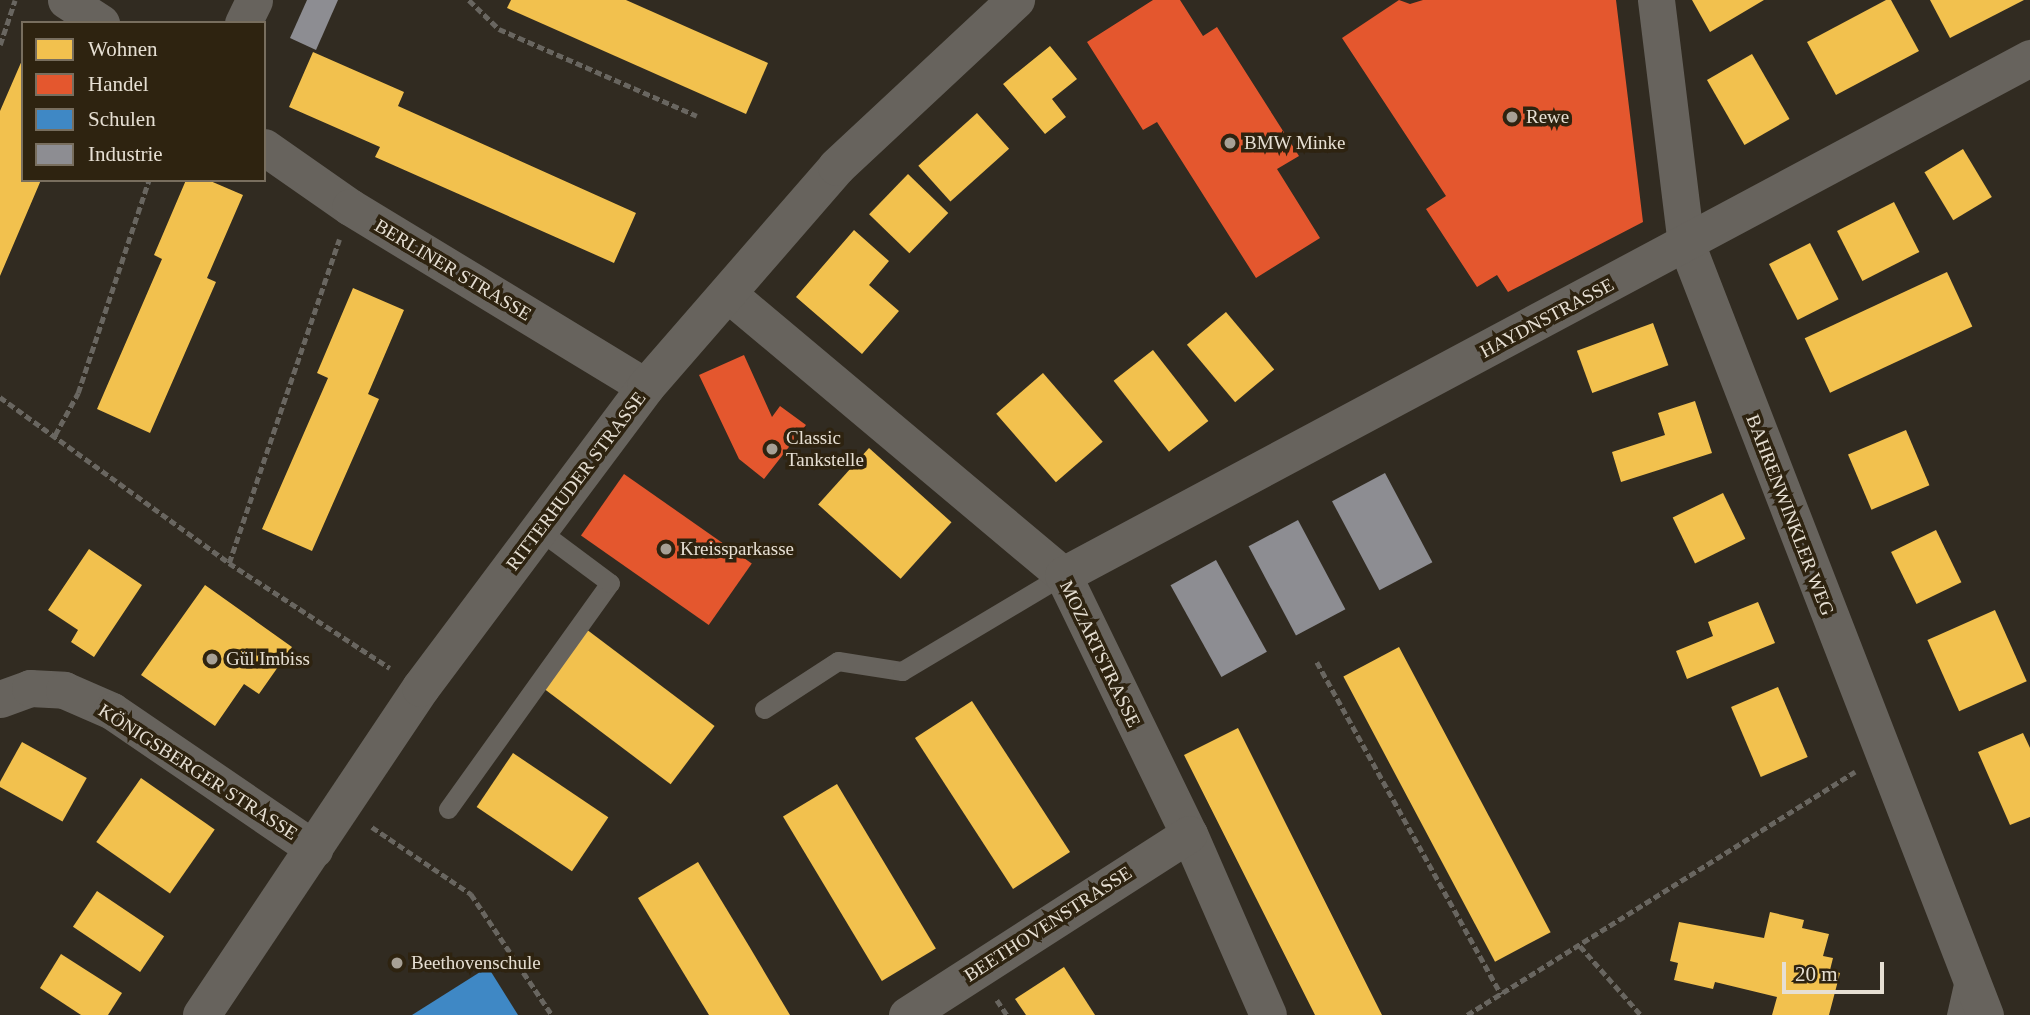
<!DOCTYPE html>
<html>
<head>
<meta charset="utf-8">
<style>
	body { margin:0 }
	#map { position:relative; width:2030px; height:1015px; overflow:hidden; background:#312b21; font-family:Georgia,serif }
	div>[style] { position:absolute }
	.homes>* { inset:0; background:#f2c14e; transform-origin:0 0 }
	.shops>* { inset:0; background:#e4572e; transform-origin:0 0 }
	.schools>* { inset:0; background:#3f88c5 }
	.industry>* { inset:0; background:#8d8d92; transform-origin:0 0 }
	.path>* { height:4.5px; margin-top:-2.25px; transform-origin:0; background:repeating-linear-gradient(90deg,#696660 0 7px,transparent 0 10.5px) }
	.service>* { height:19px; margin:-9.5px; padding:0 9.5px; transform-origin:9.5px; border-radius:9.5px; background:#67635d }
	.minor>* { height:37px; margin:-18.5px; padding:0 18.5px; transform-origin:18.5px; border-radius:18.5px; background:#67635d }
	.tertiary>* { height:38px; margin:-19px; padding:0 19px; transform-origin:19px; border-radius:19px; background:#67635d }
	.dots>* { width:19px; height:19px; translate:-50% -50%; box-sizing:border-box; border:4px solid #2e2310; border-radius:50% }
	span { translate:-50% -50%; white-space:nowrap; text-align:center; line-height:1.15; -webkit-text-stroke:7px #2e2310; paint-order:stroke }
	.poi-label { font-size:19px; color:#e6dfd3 }
	.left { translate:0 -50%; text-align:left }
	.street-label { font-size:19px; color:#e6dfd3 }
	.legend { position:absolute; left:21px; top:21px; width:245px; height:161px; box-sizing:border-box; background:#2e2310; border:2px solid #786e5e; margin:0; padding:9px 12px; list-style:none; font-size:21px; color:#e6dfd3 }
	.legend li { display:flex; align-items:center; gap:14px; height:35px }
	.legend b { width:35px; border:2px solid #786e5e }
	.scale { position:absolute; left:1782px; top:962px; width:102px; height:32px; box-sizing:border-box; border:4px solid #e6dfd3; border-top:0; padding-left:9px; font-size:21px; line-height:24px; white-space:nowrap; color:#e6dfd3; -webkit-text-stroke:5px #2e2310; paint-order:stroke }
</style>
</head>
<body>
<div id="map">
	<div class="homes">
		<div style="clip-path:polygon(511px 0,626px 0,768px 63px,746px 114px,507px 8px)"></div>
		<div style="clip-path:polygon(1692px 0,1764px 0,1710px 32px)"></div>
		<div style="clip-path:polygon(1886px 0,1891px 0,1919px 51px,1836px 95px,1807px 42px)"></div>
		<div style="clip-path:polygon(1930px 0,2024px 0,1950px 38px)"></div>
		<div style="clip-path:polygon(1050px 46px,1077px 79px,1052px 99px,1066px 117px,1045px 134px,1003px 84px)"></div>
		<div style="clip-path:polygon(313px 52px,404px 92px,398px 106px,636px 213px,614px 263px,375px 157px,380px 147px,289px 107px)"></div>
		<div style="left:1752px;top:54px;width:75px;height:52px;rotate:60deg"></div>
		<div style="clip-path:polygon(23px 58px,23px 180px,41px 180px,0 276px,0 111px)"></div>
		<div style="left:977px;top:113px;width:48px;height:79px;rotate:48deg"></div>
		<div style="left:1963px;top:149px;width:56px;height:45px;rotate:59deg"></div>
		<div style="left:908px;top:174px;width:56px;height:56px;rotate:44deg"></div>
		<div style="clip-path:polygon(186px 180px,208px 180px,243px 195px,207px 278px,216px 282px,150px 433px,97px 409px,162px 259px,154px 255px)"></div>
		<div style="left:1894px;top:202px;width:56px;height:64px;rotate:63deg"></div>
		<div style="clip-path:polygon(854px 230px,889px 261px,869px 285px,899px 311px,862px 354px,796px 297px)"></div>
		<div style="left:1810px;top:243px;width:63px;height:46px;rotate:63deg"></div>
		<div style="left:1947px;top:272px;width:60px;height:157px;rotate:65deg"></div>
		<div style="clip-path:polygon(353px 288px,404px 310px,368px 394px,379px 399px,312px 551px,262px 529px,328px 378px,317px 373px)"></div>
		<div style="left:1226px;top:312px;width:75px;height:51px;rotate:50deg"></div>
		<div style="left:1653px;top:323px;width:45px;height:81px;rotate:70deg"></div>
		<div style="left:1153px;top:350px;width:90px;height:50px;rotate:52deg"></div>
		<div style="left:1043px;top:373px;width:91px;height:62px;rotate:49deg"></div>
		<div style="clip-path:polygon(1695px 401px,1712px 453px,1621px 482px,1612px 452px,1665px 435px,1658px 413px)"></div>
		<div style="left:1906px;top:430px;width:60px;height:63px;rotate:67deg"></div>
		<div style="left:869px;top:448px;width:111px;height:76px;rotate:42deg"></div>
		<div style="left:1723px;top:493px;width:51px;height:56px;rotate:64deg"></div>
		<div style="left:1936px;top:530px;width:58px;height:50px;rotate:64deg"></div>
		<div style="clip-path:polygon(89px 549px,142px 585px,94px 657px,71px 642px,78px 630px,48px 610px)"></div>
		<div style="clip-path:polygon(205px 585px,292px 647px,259px 694px,244px 684px,215px 726px,141px 675px)"></div>
		<div style="clip-path:polygon(1758px 602px,1775px 643px,1687px 679px,1676px 651px,1713px 636px,1708px 622px)"></div>
		<div style="left:1995px;top:610px;width:78px;height:74px;rotate:66deg"></div>
		<div style="left:586px;top:629px;width:161px;height:73px;rotate:37deg"></div>
		<div style="left:1399px;top:647px;width:323px;height:63px;rotate:62deg"></div>
		<div style="left:1778px;top:687px;width:76px;height:51px;rotate:67deg"></div>
		<div style="left:972px;top:701px;width:180px;height:68px;rotate:57deg"></div>
		<div style="clip-path:polygon(1238px 728px,1287px 826px,1382px 1015px,1315px 1015px,1184px 755px)"></div>
		<div style="clip-path:polygon(2023px 733px,2030px 748px,2030px 817px,2010px 825px,1978px 752px)"></div>
		<div style="left:22px;top:742px;width:74px;height:50px;rotate:29deg"></div>
		<div style="left:513px;top:753px;width:115px;height:65px;rotate:34deg"></div>
		<div style="left:141px;top:778px;width:90px;height:78px;rotate:35deg"></div>
		<div style="left:837px;top:784px;width:192px;height:63px;rotate:59deg"></div>
		<div style="clip-path:polygon(698px 862px,749px 946px,790px 1015px,709px 1015px,638px 898px)"></div>
		<div style="left:97px;top:891px;width:81px;height:43px;rotate:34deg"></div>
		<div style="clip-path:polygon(1770px 912px,1804px 920px,1802px 928px,1829px 934px,1823px 956px,1833px 958px,1830px 970px,1840px 973px,1829px 1015px,1772px 1015px,1777px 997px,1715px 982px,1713px 989px,1674px 980px,1678px 963px,1670px 961px,1679px 922px,1764px 938px)"></div>
		<div style="clip-path:polygon(61px 954px,122px 993px,108px 1015px,81px 1015px,40px 988px)"></div>
		<div style="clip-path:polygon(1064px 967px,1095px 1015px,1026px 1015px,1015px 999px)"></div>
	</div>
	<div class="shops">
		<div style="clip-path:polygon(1153px 0,1180px 0,1203px 36px,1217px 27px,1299px 156px,1277px 169px,1320px 238px,1256px 278px,1157px 122px,1143px 130px,1087px 42px)"></div>
		<div style="clip-path:polygon(1399px 0,1410px 4px,1423px 0,1616px 0,1643px 222px,1508px 292px,1497px 275px,1477px 287px,1426px 209px,1446px 196px,1342px 38px)"></div>
		<div style="clip-path:polygon(744px 355px,772px 417px,780px 406px,806px 425px,764px 479px,739px 459px,699px 375px)"></div>
		<div style="left:624px;top:474px;width:156px;height:75px;rotate:35deg"></div>
	</div>
	<div class="schools">
		<div style="clip-path:polygon(488px 967px,518px 1015px,412px 1015px)"></div>
	</div>
	<div class="industry">
		<div style="clip-path:polygon(307px 0,338px 0,316px 50px,290px 38px)"></div>
		<div style="left:1385px;top:473px;width:101px;height:60px;rotate:62deg"></div>
		<div style="left:1298px;top:520px;width:101px;height:56px;rotate:62deg"></div>
		<div style="left:1216px;top:560px;width:105px;height:52px;rotate:61deg"></div>
	</div>
	<div class="path">
		<div style="left:469px;top:0;width:42px;rotate:44deg"></div>
		<div style="left:499px;top:29px;width:216px;rotate:23.7deg"></div>
		<div style="left:0;top:45px;width:47px;rotate:-71.6deg"></div>
		<div style="left:0;top:397px;width:283px;rotate:35.9deg"></div>
		<div style="left:229px;top:563px;width:192px;rotate:33.1deg"></div>
		<div style="left:55px;top:435px;width:48px;rotate:-61.3deg"></div>
		<div style="left:78px;top:393px;width:225px;rotate:-71.6deg"></div>
		<div style="left:229px;top:563px;width:342px;rotate:-71.2deg"></div>
		<div style="left:1317px;top:662px;width:380px;rotate:61deg"></div>
		<div style="left:372px;top:827px;width:120px;rotate:34.1deg"></div>
		<div style="left:471px;top:894px;width:146px;rotate:56.2deg"></div>
		<div style="left:1580px;top:946px;width:92px;rotate:48.5deg"></div>
		<div style="left:997px;top:1000px;width:18px;rotate:56deg"></div>
		<div style="left:1467px;top:1015px;width:458px;rotate:-32.1deg"></div>
	</div>
	<div class="service">
		<div style="left:764px;top:709px;width:88px;rotate:-33deg"></div>
		<div style="left:838px;top:661px;width:65px;rotate:8.9deg"></div>
		<div style="left:902px;top:671px;width:187px;rotate:-30.8deg"></div>
		<div style="left:448px;top:809px;width:278px;rotate:-54.4deg"></div>
		<div style="left:610px;top:583px;width:89px;rotate:-143.3deg"></div>
		<div style="left:1956px;top:1015px;width:41px;rotate:-77.3deg"></div>
	</div>
	<div class="minor">
		<div style="left:66px;top:0;width:42px;rotate:33.3deg"></div>
		<div style="left:1656px;top:0;width:245px;rotate:83deg"></div>
		<div style="left:1686px;top:243px;width:828px;rotate:68.83deg"></div>
		<div style="left:243px;top:23px;width:25px;rotate:-64deg"></div>
		<div style="left:264px;top:147px;width:105px;rotate:34.9deg"></div>
		<div style="left:350px;top:207px;width:346px;rotate:31.3deg"></div>
		<div style="left:727px;top:293px;width:439px;rotate:40deg"></div>
		<div style="left:1063px;top:575px;width:288px;rotate:64.1deg"></div>
		<div style="left:1189px;top:834px;width:197px;rotate:66.4deg"></div>
		<div style="left:1063px;top:575px;width:1097px;rotate:-28.13deg"></div>
		<div style="left:0;top:699px;width:32px;rotate:-20deg"></div>
		<div style="left:30px;top:688px;width:34px;rotate:3deg"></div>
		<div style="left:64px;top:690px;width:52px;rotate:23.6deg"></div>
		<div style="left:112px;top:711px;width:245px;rotate:34.3deg"></div>
		<div style="left:907px;top:1015px;width:335px;rotate:-32.7deg"></div>
	</div>
	<div class="tertiary">
		<div style="left:202px;top:1015px;width:394px;rotate:-56.2deg"></div>
		<div style="left:421px;top:688px;width:376px;rotate:-53.2deg"></div>
		<div style="left:646px;top:387px;width:291px;rotate:-49deg"></div>
		<div style="left:837px;top:167px;width:245px;rotate:-43deg"></div>
	</div>
	<div class="dots">
		<div style="left:1512px;top:117px;background:#a7a095"></div>
		<div style="left:1230px;top:143px;background:#a7a095"></div>
		<div style="left:772px;top:449px;background:#a7a095"></div>
		<div style="left:666px;top:549px;background:#a7a095"></div>
		<div style="left:212px;top:659px;background:#a7a095"></div>
		<div style="left:397px;top:963px;background:#a7a095"></div>
	</div>
	<div class="poi-label">
		<span class="left" style="left:1526px;top:117px">Rewe</span>
		<span class="left" style="left:1244px;top:143px">BMW Minke</span>
		<span class="left" style="left:786px;top:449px">Classic<br>Tankstelle</span>
		<span class="left" style="left:680px;top:549px">Kreissparkasse</span>
		<span class="left" style="left:226px;top:659px">Gül Imbiss</span>
		<span class="left" style="left:411px;top:963px">Beethovenschule</span>
	</div>
	<div class="street-label">
		<span style="left:453px;top:270px;rotate:31deg">BERLINER STRASSE</span>
		<span style="left:1547px;top:318px;rotate:-28deg">HAYDNSTRASSE</span>
		<span style="left:576px;top:481px;rotate:-53deg">RITTERHUDER STRASSE</span>
		<span style="left:1790px;top:515px;rotate:69deg">BAHRENWINKLER WEG</span>
		<span style="left:1100px;top:654px;rotate:64deg">MOZARTSTRASSE</span>
		<span style="left:198px;top:772px;rotate:33deg">KÖNIGSBERGER STRASSE</span>
		<span style="left:1048px;top:924px;rotate:-33deg">BEETHOVENSTRASSE</span>
	</div>
	<ul class="legend">
	<li><b style="height:19px;background:#f2c14e"></b>Wohnen</li>
	<li><b style="height:19px;background:#e4572e"></b>Handel</li>
	<li><b style="height:19px;background:#3f88c5"></b>Schulen</li>
	<li><b style="height:19px;background:#8d8d92"></b>Industrie</li>
	</ul>
	<div class="scale">20 m</div>
</div>
</body>
</html>
